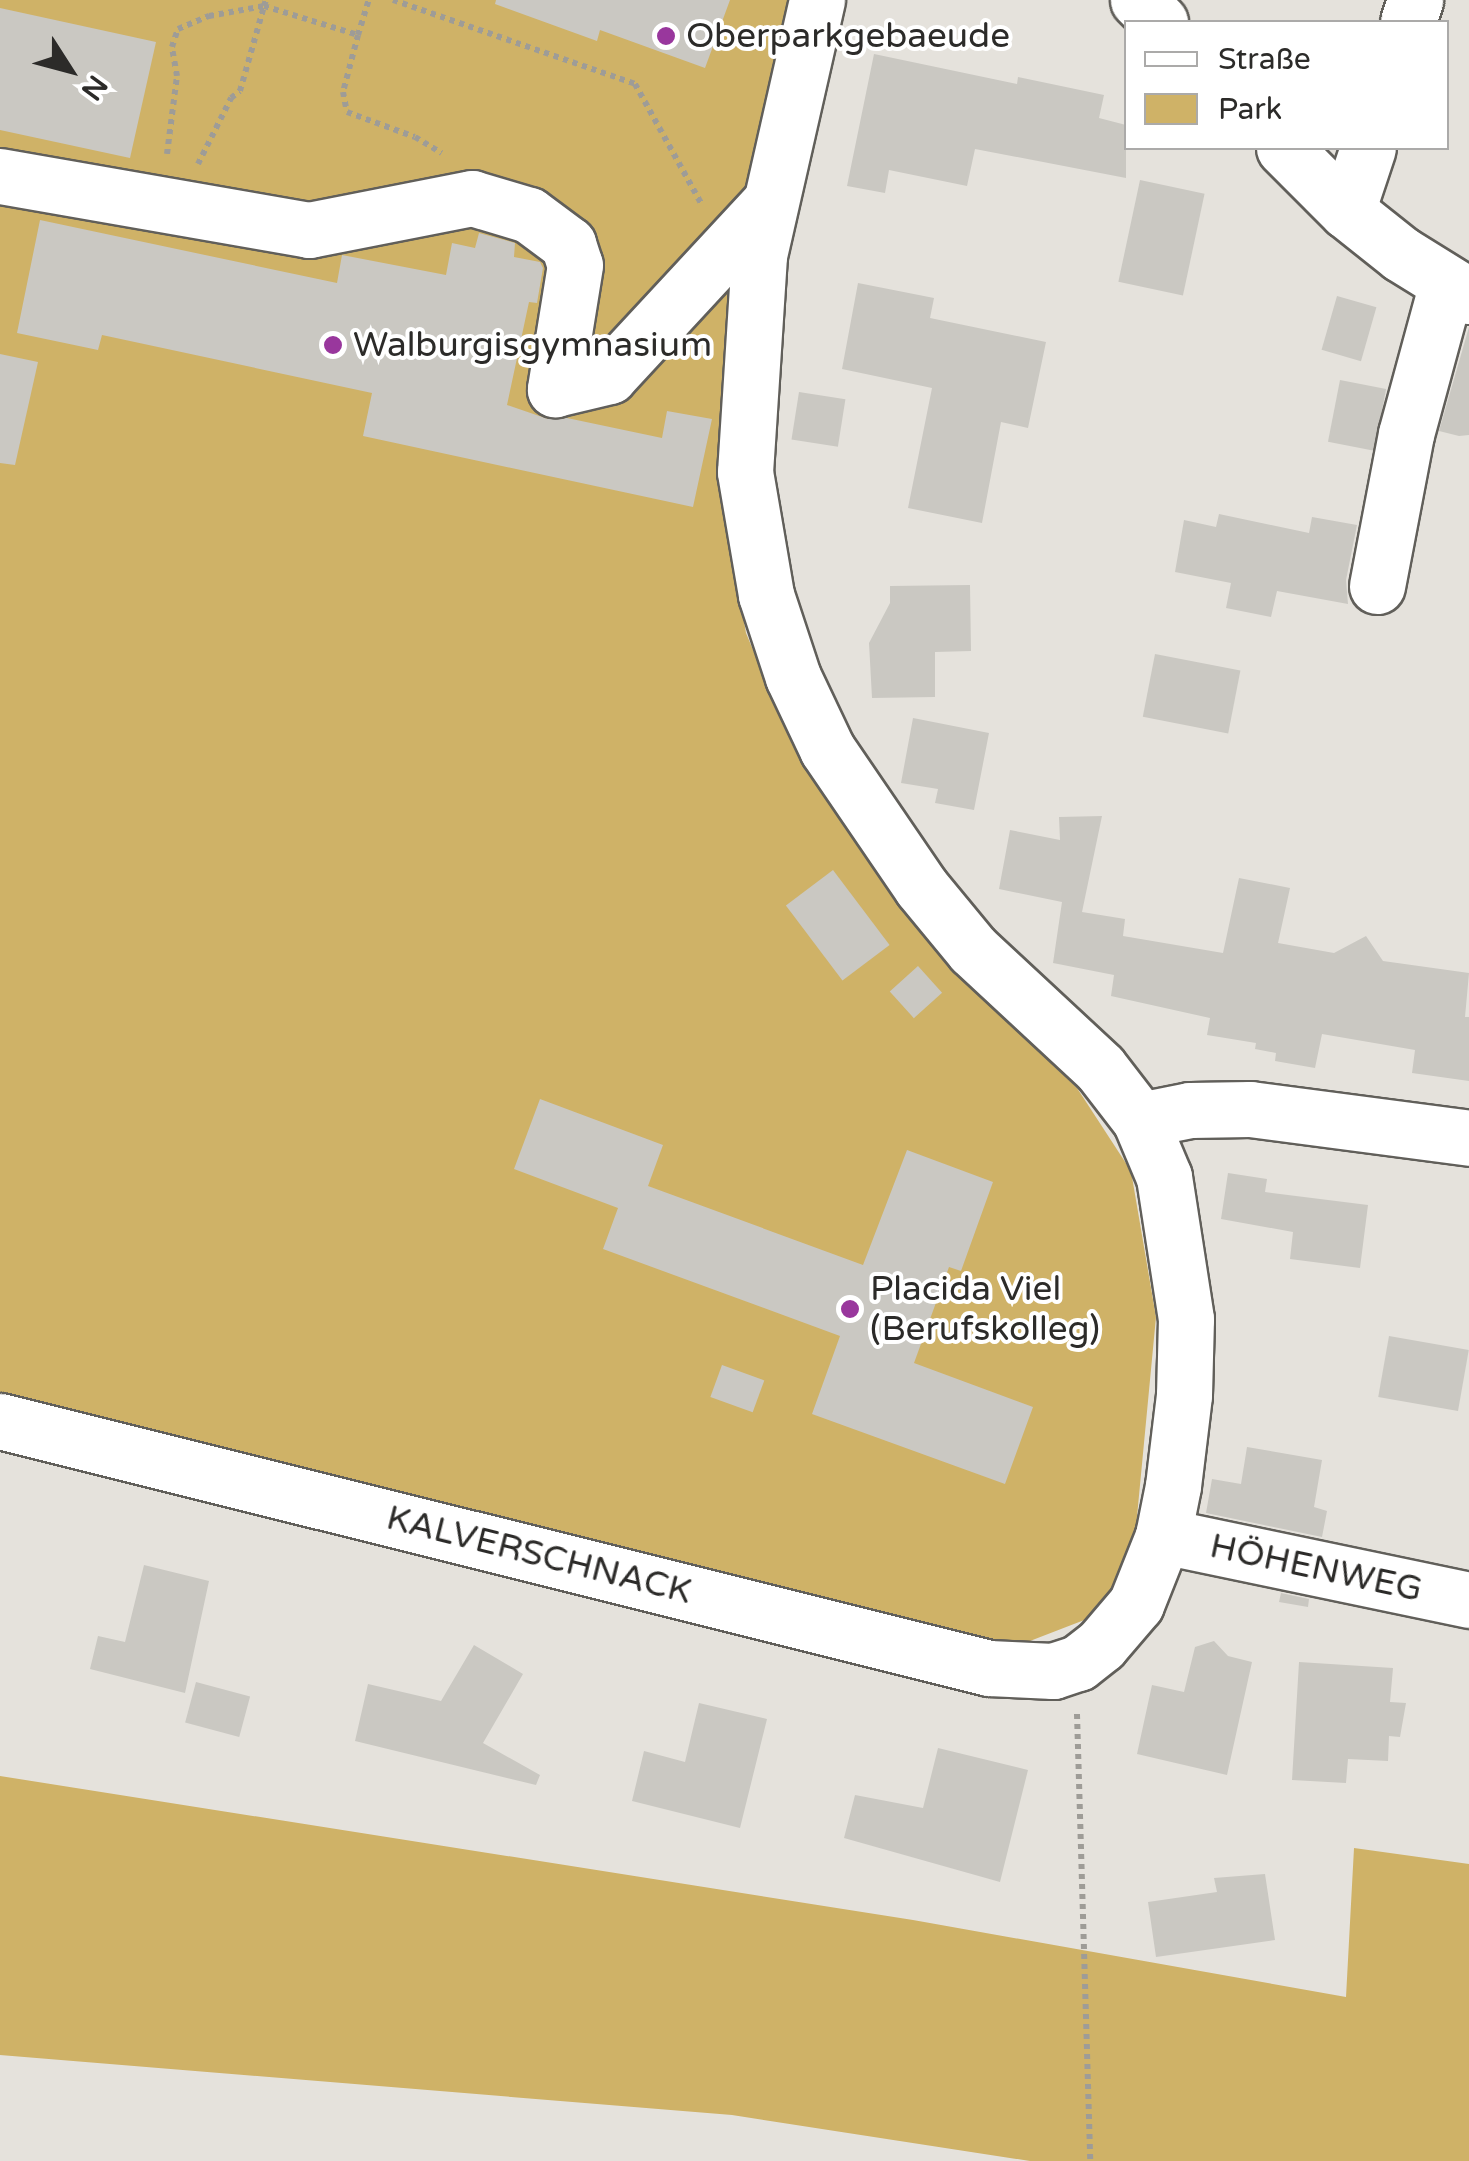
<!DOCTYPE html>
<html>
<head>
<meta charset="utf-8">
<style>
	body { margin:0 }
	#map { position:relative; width:1469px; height:2161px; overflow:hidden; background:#e5e2dc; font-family:"Varela Round",sans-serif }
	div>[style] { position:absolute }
	.green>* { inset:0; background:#cfb267 }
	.building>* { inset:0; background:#cac8c2; transform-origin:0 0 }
	.path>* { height:6px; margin-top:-3px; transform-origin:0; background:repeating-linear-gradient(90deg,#9e9c97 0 5px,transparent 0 10px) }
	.roads { filter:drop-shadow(2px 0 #615f5a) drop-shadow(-2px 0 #615f5a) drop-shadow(0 2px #615f5a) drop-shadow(0 -2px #615f5a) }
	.minor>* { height:55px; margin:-27.5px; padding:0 27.5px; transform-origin:27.5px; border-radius:27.5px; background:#fff }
	.dots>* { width:28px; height:28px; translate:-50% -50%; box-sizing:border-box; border:5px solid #fff; border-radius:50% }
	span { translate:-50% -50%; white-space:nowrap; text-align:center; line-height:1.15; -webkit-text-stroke:8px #fff; paint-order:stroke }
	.poi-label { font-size:35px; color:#2c2b29 }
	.left { translate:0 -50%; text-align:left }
	.street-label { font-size:35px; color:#2c2b29 }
	.legend { position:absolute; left:1124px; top:20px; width:325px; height:130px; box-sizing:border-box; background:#fff; border:2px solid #abaaa9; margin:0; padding:12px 18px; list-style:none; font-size:30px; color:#2c2b29 }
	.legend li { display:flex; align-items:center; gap:20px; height:50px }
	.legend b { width:50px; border:2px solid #abaaa9 }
	.north { position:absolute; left:20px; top:20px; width:100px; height:100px; -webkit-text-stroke:8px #fff; paint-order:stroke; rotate:126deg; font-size:28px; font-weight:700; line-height:40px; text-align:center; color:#2c2b29 }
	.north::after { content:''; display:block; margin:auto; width:35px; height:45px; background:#2c2b29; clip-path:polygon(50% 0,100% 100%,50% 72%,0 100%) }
</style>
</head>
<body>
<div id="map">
	<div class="green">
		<div style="clip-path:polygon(0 0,790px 0,732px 271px,717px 462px,746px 633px,792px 744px,937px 953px,1077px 1088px,1131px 1171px,1156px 1317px,1136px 1527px,1105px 1612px,1017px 1646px,0 1397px)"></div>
		<div style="clip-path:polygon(0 1776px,913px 1920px,1346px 1997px,1354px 1848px,1469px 1864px,1469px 2161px,1030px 2161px,732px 2115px,0 2055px)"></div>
	</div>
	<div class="building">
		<div style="clip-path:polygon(496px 0,730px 0,705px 68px,600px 30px,597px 41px,495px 4px)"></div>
		<div style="clip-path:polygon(0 8px,156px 42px,130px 158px,0 130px)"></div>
		<div style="clip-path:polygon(874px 54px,1017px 84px,1018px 77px,1104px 95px,1099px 118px,1126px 125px,1126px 178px,975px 149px,967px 186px,889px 170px,885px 193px,847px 186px)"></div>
		<div style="left:1140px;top:180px;width:66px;height:104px;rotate:12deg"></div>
		<div style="clip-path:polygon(40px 220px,337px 283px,342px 255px,446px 275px,452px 243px,475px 248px,479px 233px,515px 243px,514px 257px,540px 262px,543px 268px,537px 303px,529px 302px,507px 405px,548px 419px,567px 418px,662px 438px,667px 411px,712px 419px,693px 507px,363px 436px,372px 393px,102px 335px,98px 350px,17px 333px)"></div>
		<div style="clip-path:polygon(858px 283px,934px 298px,930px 318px,1046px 342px,1028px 428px,1001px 422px,982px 523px,908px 508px,932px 388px,842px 369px)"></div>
		<div style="left:1337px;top:296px;width:41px;height:56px;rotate:16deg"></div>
		<div style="clip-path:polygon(1469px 327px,1469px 435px,1459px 436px,1439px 431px)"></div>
		<div style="clip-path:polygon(0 354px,38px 362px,15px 465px,0 463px)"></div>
		<div style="left:1340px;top:380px;width:47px;height:63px;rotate:11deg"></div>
		<div style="left:799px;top:392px;width:47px;height:48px;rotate:9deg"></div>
		<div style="clip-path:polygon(1219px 514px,1309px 533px,1312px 517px,1357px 525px,1346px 580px,1348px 604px,1277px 591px,1271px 617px,1226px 608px,1231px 583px,1175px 572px,1184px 520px,1216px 527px)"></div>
		<div style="clip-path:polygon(970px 585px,971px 651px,935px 652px,935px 697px,872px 698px,869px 643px,890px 603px,890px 586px)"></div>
		<div style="left:1155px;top:654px;width:87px;height:64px;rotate:11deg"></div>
		<div style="clip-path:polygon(913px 718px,989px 733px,974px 810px,935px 803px,938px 789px,901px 783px)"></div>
		<div style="clip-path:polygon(1102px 816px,1082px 912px,1125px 919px,1123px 936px,1223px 953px,1239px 878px,1290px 888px,1278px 943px,1334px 953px,1366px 936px,1383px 961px,1469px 973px,1465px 1017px,1469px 1017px,1469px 1081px,1412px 1073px,1415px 1050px,1322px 1034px,1315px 1068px,1275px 1061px,1276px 1053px,1255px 1049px,1256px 1043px,1207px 1035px,1210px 1018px,1111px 996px,1114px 975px,1053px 963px,1062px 902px,999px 889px,1010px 830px,1060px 840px,1059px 817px)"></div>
		<div style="left:833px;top:870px;width:94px;height:59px;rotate:53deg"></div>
		<div style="left:918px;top:966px;width:36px;height:38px;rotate:48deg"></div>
		<div style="clip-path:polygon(540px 1099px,663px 1145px,648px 1186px,863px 1265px,907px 1150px,993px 1182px,961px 1271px,949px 1267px,914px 1363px,1033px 1407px,1005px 1484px,812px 1414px,840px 1336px,603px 1249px,618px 1208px,514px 1169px)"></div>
		<div style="clip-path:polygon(1228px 1173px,1267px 1179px,1265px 1192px,1368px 1205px,1360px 1268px,1290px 1259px,1293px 1232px,1221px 1219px)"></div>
		<div style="left:1389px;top:1336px;width:81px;height:62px;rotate:10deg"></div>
		<div style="left:722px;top:1365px;width:45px;height:34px;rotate:20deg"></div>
		<div style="clip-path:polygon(1247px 1447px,1322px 1460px,1314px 1507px,1327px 1511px,1322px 1537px,1206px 1513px,1212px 1479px,1241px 1484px)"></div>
		<div style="clip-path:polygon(144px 1565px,209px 1581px,185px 1693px,90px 1669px,98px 1636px,125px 1642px)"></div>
		<div style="clip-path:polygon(1281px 1593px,1309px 1599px,1308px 1607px,1279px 1602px)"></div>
		<div style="clip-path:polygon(1214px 1641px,1228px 1656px,1252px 1662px,1227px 1775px,1137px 1754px,1152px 1685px,1184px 1692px,1195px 1647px)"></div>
		<div style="clip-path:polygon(474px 1645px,523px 1674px,483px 1743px,540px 1775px,536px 1785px,355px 1741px,368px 1684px,441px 1701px)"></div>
		<div style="clip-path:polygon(1299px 1662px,1393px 1668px,1390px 1702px,1406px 1703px,1400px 1737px,1389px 1736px,1388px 1761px,1348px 1759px,1346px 1783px,1292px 1780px)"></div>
		<div style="left:196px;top:1682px;width:56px;height:42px;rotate:15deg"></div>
		<div style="clip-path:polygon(699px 1703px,767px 1719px,740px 1828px,632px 1801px,644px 1751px,685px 1762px)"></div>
		<div style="clip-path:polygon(938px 1748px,1028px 1770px,1000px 1882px,844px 1838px,855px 1795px,923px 1808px)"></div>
		<div style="clip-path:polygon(1265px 1874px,1275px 1940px,1156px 1957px,1148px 1902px,1217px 1892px,1214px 1878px)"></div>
	</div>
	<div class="path">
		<div style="left:393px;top:0;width:256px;rotate:19.1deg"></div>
		<div style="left:635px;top:84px;width:138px;rotate:61deg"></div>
		<div style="left:358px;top:35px;width:59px;rotate:104.7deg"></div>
		<div style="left:343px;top:92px;width:20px;rotate:79deg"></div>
		<div style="left:347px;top:112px;width:72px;rotate:20.2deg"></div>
		<div style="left:415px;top:137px;width:31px;rotate:31deg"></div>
		<div style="left:167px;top:154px;width:79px;rotate:-82.7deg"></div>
		<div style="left:177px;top:76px;width:29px;rotate:-100deg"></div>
		<div style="left:172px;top:47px;width:19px;rotate:-72deg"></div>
		<div style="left:178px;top:29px;width:34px;rotate:-23deg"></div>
		<div style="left:209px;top:16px;width:56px;rotate:-10.3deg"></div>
		<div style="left:264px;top:6px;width:6px;rotate:-72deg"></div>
		<div style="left:198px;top:164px;width:74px;rotate:-63.4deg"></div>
		<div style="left:231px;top:98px;width:11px;rotate:-38deg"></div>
		<div style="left:240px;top:91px;width:88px;rotate:-74.2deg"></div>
		<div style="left:264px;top:6px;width:98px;rotate:17.1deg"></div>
		<div style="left:358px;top:35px;width:37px;rotate:-73deg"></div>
		<div style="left:1077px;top:1714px;width:447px;rotate:88.3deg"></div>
	</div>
	<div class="roads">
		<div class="minor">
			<div style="left:817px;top:0;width:262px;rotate:102.8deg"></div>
			<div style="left:759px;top:256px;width:216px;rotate:93.7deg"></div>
			<div style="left:745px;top:472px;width:125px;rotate:80.3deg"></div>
			<div style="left:766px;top:595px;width:86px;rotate:71.8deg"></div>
			<div style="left:793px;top:677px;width:80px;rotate:64.7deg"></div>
			<div style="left:827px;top:749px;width:167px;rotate:55.7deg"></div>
			<div style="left:921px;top:887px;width:82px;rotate:50.5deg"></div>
			<div style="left:973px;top:950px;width:173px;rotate:42.9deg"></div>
			<div style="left:1100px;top:1068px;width:66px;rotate:52.4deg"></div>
			<div style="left:1140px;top:1120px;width:51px;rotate:-11.3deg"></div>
			<div style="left:1190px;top:1110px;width:60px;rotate:-1deg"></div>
			<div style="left:1250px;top:1109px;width:221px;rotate:7.5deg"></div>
			<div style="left:1138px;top:0;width:31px;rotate:45deg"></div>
			<div style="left:1408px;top:22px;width:23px;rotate:-72deg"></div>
			<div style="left:1284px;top:148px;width:89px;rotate:45deg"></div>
			<div style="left:1347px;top:211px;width:69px;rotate:38.5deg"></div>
			<div style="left:1401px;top:254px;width:80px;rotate:31.7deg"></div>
			<div style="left:0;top:176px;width:314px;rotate:9.9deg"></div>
			<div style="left:309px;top:230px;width:166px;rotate:-11.1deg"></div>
			<div style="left:472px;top:198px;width:59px;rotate:16.6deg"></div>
			<div style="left:529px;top:215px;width:49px;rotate:36.6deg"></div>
			<div style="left:568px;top:244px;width:22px;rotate:72deg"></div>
			<div style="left:575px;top:265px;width:126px;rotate:99.2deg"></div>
			<div style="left:555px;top:389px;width:56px;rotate:-13.5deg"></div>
			<div style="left:609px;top:376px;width:236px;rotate:-47.2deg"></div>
			<div style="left:1347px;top:211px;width:66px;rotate:-71.6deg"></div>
			<div style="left:1377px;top:586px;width:155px;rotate:-79.2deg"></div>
			<div style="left:1406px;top:434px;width:156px;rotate:-74.8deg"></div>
			<div style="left:0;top:1421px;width:1019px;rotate:14.02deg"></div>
			<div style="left:989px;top:1668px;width:64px;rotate:2.7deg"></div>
			<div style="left:1053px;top:1671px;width:26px;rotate:-18deg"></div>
			<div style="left:1078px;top:1663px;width:29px;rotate:-38deg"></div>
			<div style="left:1101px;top:1645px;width:54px;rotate:-49.5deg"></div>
			<div style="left:1136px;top:1604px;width:73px;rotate:-68.3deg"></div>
			<div style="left:1163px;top:1536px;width:51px;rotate:-78.7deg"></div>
			<div style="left:1173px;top:1486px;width:92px;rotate:-83.1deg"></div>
			<div style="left:1184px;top:1395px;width:76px;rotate:-88.5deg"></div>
			<div style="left:1186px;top:1319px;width:144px;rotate:-98.8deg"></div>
			<div style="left:1164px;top:1177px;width:62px;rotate:-112.8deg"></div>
			<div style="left:1163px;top:1536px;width:313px;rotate:11.8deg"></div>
		</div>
	</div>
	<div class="dots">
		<div style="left:666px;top:36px;background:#99379d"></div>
		<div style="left:333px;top:345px;background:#99379d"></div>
		<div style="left:850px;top:1309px;background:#99379d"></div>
	</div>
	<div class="poi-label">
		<span class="left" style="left:686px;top:36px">Oberparkgebaeude</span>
		<span class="left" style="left:353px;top:345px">Walburgisgymnasium</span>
		<span class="left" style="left:870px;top:1309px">Placida Viel<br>(Berufskolleg)</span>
	</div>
	<div class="street-label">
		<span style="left:539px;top:1555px;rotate:14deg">KALVERSCHNACK</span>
		<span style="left:1316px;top:1568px;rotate:12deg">HÖHENWEG</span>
	</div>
	<ul class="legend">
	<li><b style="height:12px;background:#fff"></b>Straße</li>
	<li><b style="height:28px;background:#cfb267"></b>Park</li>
	</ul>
	<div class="north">N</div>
</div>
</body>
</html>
